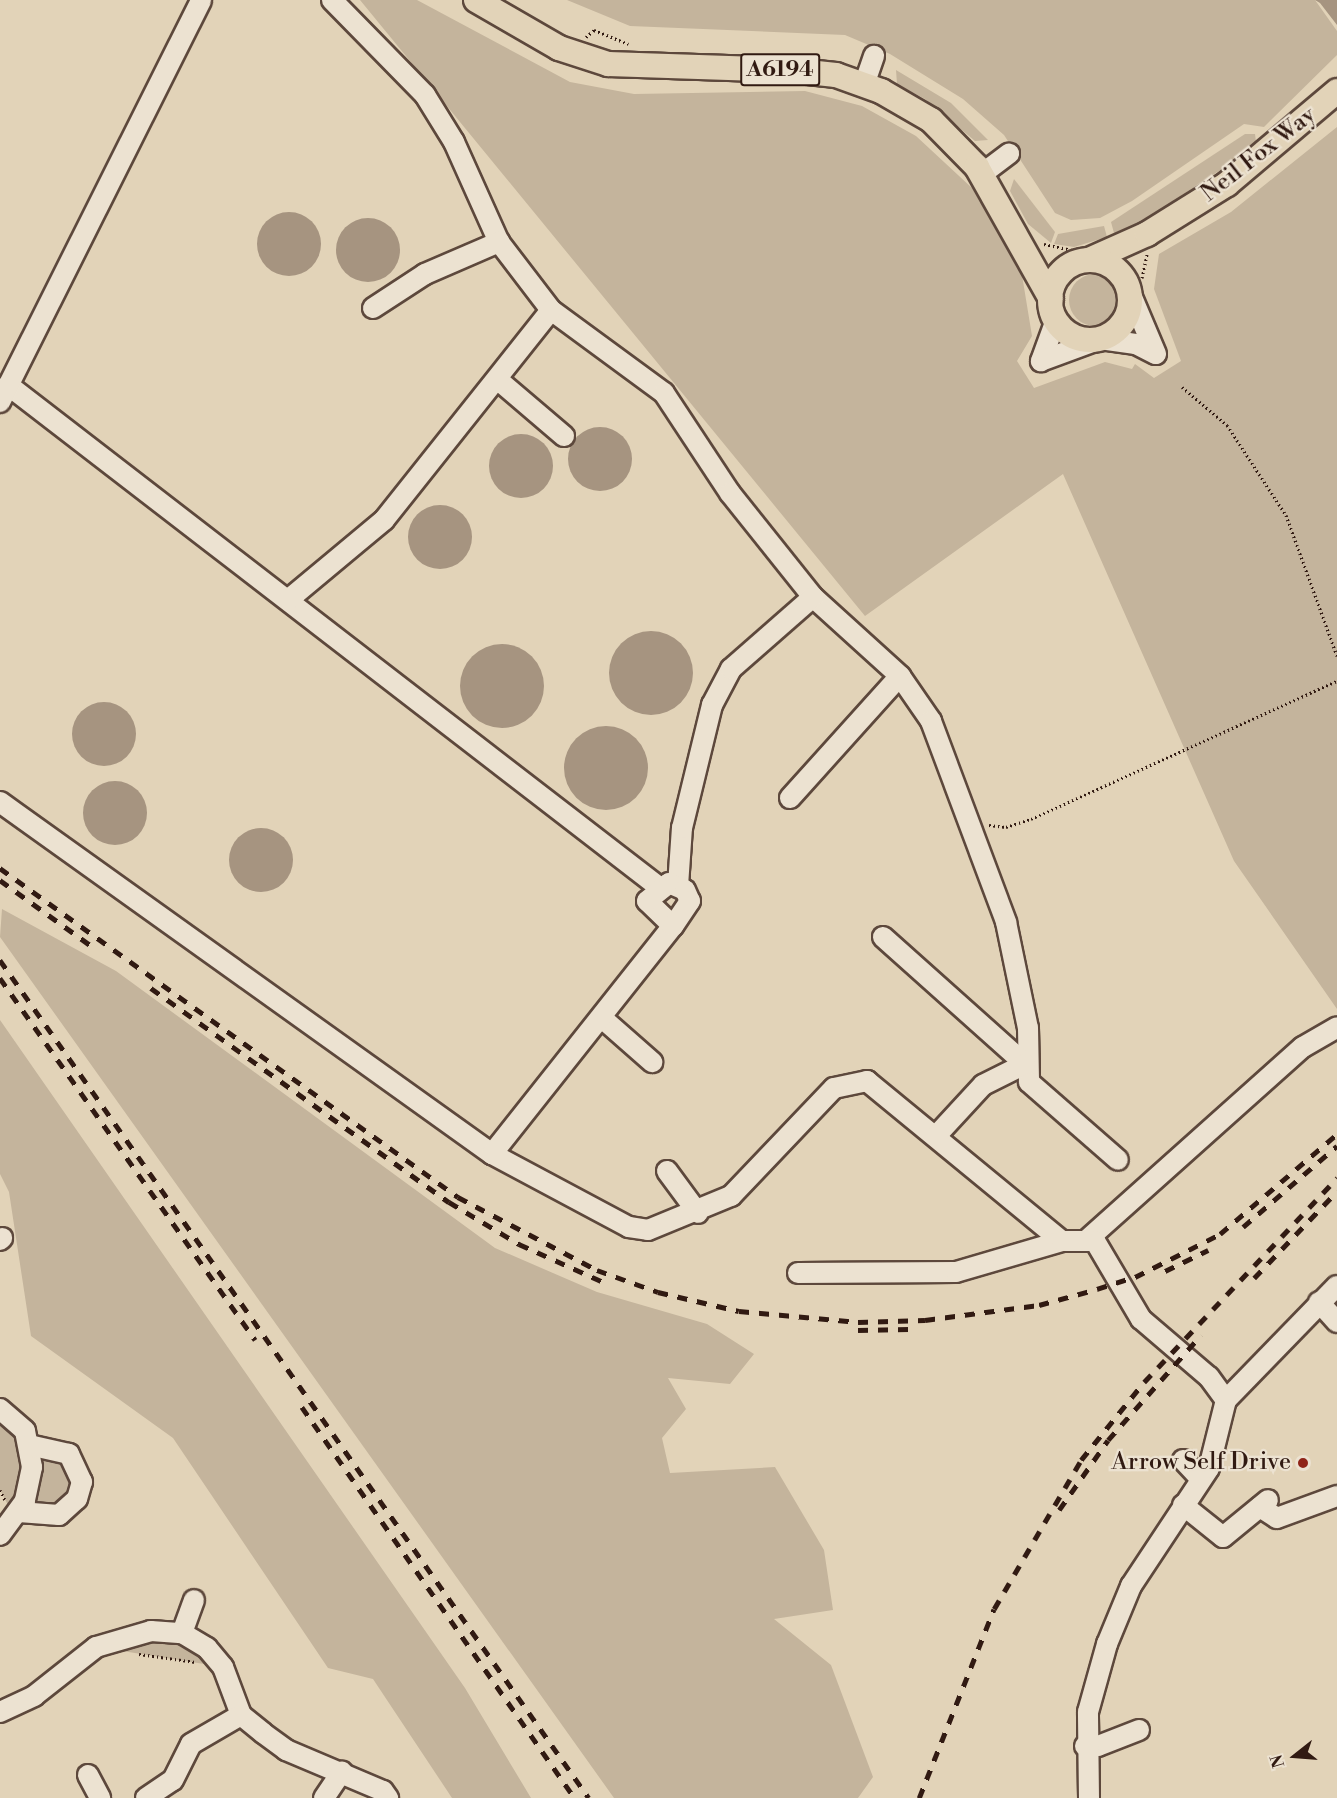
<!DOCTYPE html>
<html>
<head>
<meta charset="utf-8">
<style>
	body { margin:0 }
	#map { position:relative; width:1337px; height:1798px; overflow:hidden; background:#e2d3b8; font-family:"Libre Bodoni",serif }
	div>[style] { position:absolute }
	.green>* { inset:0; background:#c4b49c }
	.round { border-radius:50% }
	.water>* { inset:0; background:#a69480 }
	.path>* { height:3px; margin-top:-1.5px; transform-origin:0; background:repeating-linear-gradient(90deg,#311a12 0 1.5px,transparent 0 4.5px) }
	.roads { filter:drop-shadow(2px 0 #5d483c) drop-shadow(-2px 0 #5d483c) drop-shadow(0 2px #5d483c) drop-shadow(0 -2px #5d483c) }
	.minor>* { height:20px; margin:-10px; padding:0 10px; transform-origin:10px; border-radius:10px; background:#ece2d1 }
	.major>* { height:24px; margin:-12px; padding:0 12px; transform-origin:12px; border-radius:12px; background:#e2d3b8 }
	.major>.ring { margin:-12px; padding:0; box-sizing:content-box; background:none; border:24px solid #e2d3b8; border-radius:50% }
	.rail>* { height:4.5px; margin-top:-2.25px; transform-origin:0; background:repeating-linear-gradient(90deg,#311a12 0 10px,transparent 0 20px) }
	.dots>* { width:16px; height:16px; translate:-50% -50%; box-sizing:border-box; border:3px solid #ece2d1; border-radius:50% }
	span { translate:-50% -50%; white-space:nowrap; text-align:center; line-height:1.15; -webkit-text-stroke:4.5px #ece2d1; paint-order:stroke }
	.shield-label span { padding:2px 4px; background:#ece2d1; border:2px solid; border-radius:4px; -webkit-text-stroke-width:0 }
	.shield-label { font-size:22px; color:#311a12; font-weight:700 }
	.street-label { font-size:24px; color:#311a12 }
	.poi-label { font-size:24px; color:#311a12 }
	.right { translate:-100% -50%; text-align:right }
	.north { position:absolute; left:1265px; top:1726px; width:60px; height:60px; -webkit-text-stroke:4px #ece2d1; paint-order:stroke; rotate:253deg; font-size:16px; font-weight:700; line-height:24px; text-align:center; color:#311a12 }
	.north::after { content:''; display:block; margin:auto; width:21px; height:27px; background:#311a12; clip-path:polygon(50% 0,100% 100%,50% 72%,0 100%) }
</style>
</head>
<body>
<div id="map">
	<div class="green">
		<div style="clip-path:polygon(360px 0,417px 0,570px 82px,634px 94px,805px 91px,862px 106px,916px 136px,972px 188px,1021px 269px,1032px 336px,1017px 361px,1034px 388px,1105px 362px,1132px 369px,1135px 364px,1154px 378px,1181px 361px,1154px 289px,1159px 254px,1231px 212px,1337px 127px,1337px 1009px,1234px 861px,1063px 474px,865px 616px)"></div>
		<div style="clip-path:polygon(567px 0,1315px 0,1337px 31px,1337px 55px,1264px 127px,1244px 124px,1132px 201px,1100px 218px,1071px 220px,1055px 213px,1004px 135px,963px 99px,890px 54px,845px 35px,630px 26px)"></div>
		<div style="clip-path:polygon(896px 70px,951px 103px,988px 140px,975px 141px,925px 99px,897px 84px)"></div>
		<div style="clip-path:polygon(1245px 134px,1255px 134px,1256px 142px,1222px 169px,1141px 222px,1114px 233px,1111px 222px)"></div>
		<div style="clip-path:polygon(1014px 179px,1055px 232px,1051px 243px,1028px 224px,1010px 191px)"></div>
		<div style="clip-path:polygon(1104px 226px,1107px 237px,1074px 247px,1054px 244px,1058px 234px)"></div>
		<div class="round" style="left:1069px;top:274px;width:52px;height:52px"></div>
		<div style="clip-path:polygon(2px 909px,116px 971px,495px 1248px,597px 1292px,707px 1324px,754px 1354px,730px 1384px,668px 1378px,686px 1409px,662px 1438px,670px 1473px,775px 1467px,824px 1550px,833px 1610px,774px 1619px,831px 1665px,873px 1777px,858px 1798px,614px 1798px,0 937px)"></div>
		<div style="clip-path:polygon(0 1020px,465px 1688px,531px 1798px,452px 1798px,373px 1679px,328px 1668px,173px 1438px,31px 1336px,9px 1192px,0 1174px)"></div>
		<div style="clip-path:polygon(0 1409px,25px 1431px,69px 1454px,77px 1499px,16px 1520px,0 1490px)"></div>
		<div style="clip-path:polygon(182px 1633px,223px 1667px,116px 1650px,72px 1667px,96px 1647px)"></div>
	</div>
	<div class="water">
		<div style="clip-path:polygon(1315px 0,1337px 0,1337px 25px,1320px 3px)"></div>
		<div class="round" style="left:257px;top:212px;width:64px;height:64px"></div>
		<div class="round" style="left:336px;top:218px;width:64px;height:64px"></div>
		<div class="round" style="left:568px;top:427px;width:64px;height:64px"></div>
		<div class="round" style="left:489px;top:434px;width:64px;height:64px"></div>
		<div class="round" style="left:408px;top:505px;width:64px;height:64px"></div>
		<div class="round" style="left:609px;top:631px;width:84px;height:84px"></div>
		<div class="round" style="left:460px;top:644px;width:84px;height:84px"></div>
		<div class="round" style="left:72px;top:702px;width:64px;height:64px"></div>
		<div class="round" style="left:564px;top:726px;width:84px;height:84px"></div>
		<div class="round" style="left:83px;top:781px;width:64px;height:64px"></div>
		<div class="round" style="left:229px;top:828px;width:64px;height:64px"></div>
	</div>
	<div class="path">
		<div style="left:586px;top:37px;width:11px;rotate:-41deg"></div>
		<div style="left:594px;top:30px;width:37px;rotate:22deg"></div>
		<div style="left:1044px;top:244px;width:30px;rotate:12deg"></div>
		<div style="left:1142px;top:278px;width:24px;rotate:-78deg"></div>
		<div style="left:1182px;top:387px;width:59px;rotate:40.2deg"></div>
		<div style="left:1227px;top:425px;width:108px;rotate:56.8deg"></div>
		<div style="left:1286px;top:515px;width:150px;rotate:70.1deg"></div>
		<div style="left:989px;top:825px;width:17px;rotate:7deg"></div>
		<div style="left:1006px;top:827px;width:26px;rotate:-18deg"></div>
		<div style="left:1031px;top:819px;width:336px;rotate:-24.3deg"></div>
		<div style="left:0;top:1490px;width:11px;rotate:63deg"></div>
		<div style="left:139px;top:1654px;width:57px;rotate:8.1deg"></div>
	</div>
	<div class="roads">
		<div class="minor">
			<div style="left:332px;top:0;width:133px;rotate:45.6deg"></div>
			<div style="left:425px;top:95px;width:55px;rotate:58.3deg"></div>
			<div style="left:454px;top:142px;width:110px;rotate:65.8deg"></div>
			<div style="left:499px;top:242px;width:86px;rotate:52.6deg"></div>
			<div style="left:551px;top:310px;width:140px;rotate:36.3deg"></div>
			<div style="left:664px;top:393px;width:120px;rotate:56.6deg"></div>
			<div style="left:730px;top:493px;width:133px;rotate:51.4deg"></div>
			<div style="left:813px;top:597px;width:118px;rotate:42.2deg"></div>
			<div style="left:900px;top:676px;width:55px;rotate:55.4deg"></div>
			<div style="left:931px;top:721px;width:215px;rotate:69.5deg"></div>
			<div style="left:1006px;top:922px;width:108px;rotate:78.3deg"></div>
			<div style="left:1028px;top:1028px;width:54px;rotate:88.9deg"></div>
			<div style="left:1029px;top:1082px;width:118px;rotate:41.2deg"></div>
			<div style="left:864px;top:85px;width:31px;rotate:-71deg"></div>
			<div style="left:982px;top:174px;width:34px;rotate:-37deg"></div>
			<div style="left:373px;top:308px;width:62px;rotate:-33.2deg"></div>
			<div style="left:425px;top:274px;width:81px;rotate:-23.4deg"></div>
			<div style="left:1056px;top:320px;width:44px;rotate:110.1deg"></div>
			<div style="left:1041px;top:361px;width:63px;rotate:-20.4deg"></div>
			<div style="left:1100px;top:339px;width:36px;rotate:8deg"></div>
			<div style="left:1136px;top:344px;width:22px;rotate:27deg"></div>
			<div style="left:1156px;top:354px;width:69px;rotate:-112.9deg"></div>
			<div style="left:497px;top:379px;width:88px;rotate:40.4deg"></div>
			<div style="left:8px;top:385px;width:822px;rotate:37.64deg"></div>
			<div style="left:0;top:402px;width:449px;rotate:-63.4deg"></div>
			<div style="left:288px;top:600px;width:125px;rotate:-39.8deg"></div>
			<div style="left:384px;top:520px;width:268px;rotate:-51.5deg"></div>
			<div style="left:790px;top:798px;width:164px;rotate:-48deg"></div>
			<div style="left:0;top:802px;width:605px;rotate:35.58deg"></div>
			<div style="left:492px;top:1154px;width:155px;rotate:28.1deg"></div>
			<div style="left:629px;top:1227px;width:19px;rotate:9deg"></div>
			<div style="left:648px;top:1230px;width:90px;rotate:-22.3deg"></div>
			<div style="left:731px;top:1196px;width:149px;rotate:-46.4deg"></div>
			<div style="left:834px;top:1088px;width:34px;rotate:-12deg"></div>
			<div style="left:867px;top:1081px;width:252px;rotate:39.4deg"></div>
			<div style="left:678px;top:886px;width:58px;rotate:-86.1deg"></div>
			<div style="left:682px;top:828px;width:127px;rotate:-76.3deg"></div>
			<div style="left:712px;top:705px;width:41px;rotate:-62.2deg"></div>
			<div style="left:731px;top:669px;width:109px;rotate:-41.3deg"></div>
			<div style="left:883px;top:937px;width:191px;rotate:41.8deg"></div>
			<div style="left:1025px;top:1064px;width:47px;rotate:153.4deg"></div>
			<div style="left:983px;top:1085px;width:69px;rotate:132.7deg"></div>
			<div style="left:602px;top:1018px;width:67px;rotate:41.3deg"></div>
			<div style="left:492px;top:1154px;width:291px;rotate:-51.6deg"></div>
			<div style="left:673px;top:926px;width:36px;rotate:-136deg"></div>
			<div style="left:647px;top:901px;width:28px;rotate:-39deg"></div>
			<div style="left:669px;top:883px;width:17px;rotate:24deg"></div>
			<div style="left:685px;top:890px;width:12px;rotate:66deg"></div>
			<div style="left:690px;top:901px;width:30px;rotate:124deg"></div>
			<div style="left:667px;top:1171px;width:52px;rotate:53.6deg"></div>
			<div style="left:1088px;top:1239px;width:288px;rotate:-41.8deg"></div>
			<div style="left:1303px;top:1047px;width:39px;rotate:-30deg"></div>
			<div style="left:0;top:1240px;width:3px;rotate:-45deg"></div>
			<div style="left:798px;top:1273px;width:158px;rotate:-0.4deg"></div>
			<div style="left:956px;top:1272px;width:110px;rotate:-16.3deg"></div>
			<div style="left:1062px;top:1241px;width:33px"></div>
			<div style="left:1095px;top:1241px;width:91px;rotate:59.5deg"></div>
			<div style="left:1141px;top:1319px;width:89px;rotate:40.5deg"></div>
			<div style="left:1209px;top:1377px;width:29px;rotate:54deg"></div>
			<div style="left:1319px;top:1302px;width:27px;rotate:48deg"></div>
			<div style="left:0;top:1409px;width:33px;rotate:41deg"></div>
			<div style="left:25px;top:1431px;width:37px;rotate:79deg"></div>
			<div style="left:32px;top:1467px;width:35px;rotate:102deg"></div>
			<div style="left:25px;top:1501px;width:42px;rotate:126.3deg"></div>
			<div style="left:1183px;top:1460px;width:26px;rotate:47deg"></div>
			<div style="left:1183px;top:1505px;width:51px;rotate:38.7deg"></div>
			<div style="left:1223px;top:1537px;width:58px;rotate:-39.4deg"></div>
			<div style="left:1260px;top:1507px;width:20px;rotate:33deg"></div>
			<div style="left:1277px;top:1518px;width:64px;rotate:-20.1deg"></div>
			<div style="left:19px;top:1512px;width:40px;rotate:4.3deg"></div>
			<div style="left:59px;top:1515px;width:24px;rotate:-42deg"></div>
			<div style="left:77px;top:1499px;width:18px;rotate:-74deg"></div>
			<div style="left:82px;top:1482px;width:31px;rotate:-115deg"></div>
			<div style="left:69px;top:1454px;width:41px;rotate:-167.3deg"></div>
			<div style="left:182px;top:1633px;width:35px;rotate:-70deg"></div>
			<div style="left:0;top:1712px;width:38px;rotate:-25deg"></div>
			<div style="left:34px;top:1696px;width:79px;rotate:-38.3deg"></div>
			<div style="left:96px;top:1647px;width:57px;rotate:-16.2deg"></div>
			<div style="left:151px;top:1631px;width:31px;rotate:4deg"></div>
			<div style="left:182px;top:1633px;width:29px;rotate:31deg"></div>
			<div style="left:207px;top:1648px;width:25px;rotate:50deg"></div>
			<div style="left:223px;top:1667px;width:51px;rotate:69.4deg"></div>
			<div style="left:241px;top:1715px;width:28px;rotate:39deg"></div>
			<div style="left:263px;top:1733px;width:29px;rotate:36deg"></div>
			<div style="left:286px;top:1750px;width:105px;rotate:22.9deg"></div>
			<div style="left:383px;top:1791px;width:9px;rotate:54deg"></div>
			<div style="left:1085px;top:1746px;width:13px"></div>
			<div style="left:1098px;top:1746px;width:44px;rotate:-21.3deg"></div>
			<div style="left:88px;top:1775px;width:26px;rotate:62deg"></div>
			<div style="left:146px;top:1798px;width:32px;rotate:-34deg"></div>
			<div style="left:173px;top:1780px;width:40px;rotate:-63.4deg"></div>
			<div style="left:191px;top:1744px;width:58px;rotate:-30.1deg"></div>
			<div style="left:324px;top:1798px;width:32px;rotate:-56deg"></div>
			<div style="left:1089px;top:1798px;width:86px;rotate:-90.7deg"></div>
			<div style="left:1088px;top:1712px;width:71px;rotate:-74.4deg"></div>
			<div style="left:1107px;top:1644px;width:63px;rotate:-67.5deg"></div>
			<div style="left:1131px;top:1586px;width:141px;rotate:-56.5deg"></div>
			<div style="left:1209px;top:1468px;width:70px;rotate:-76deg"></div>
			<div style="left:1226px;top:1400px;width:159px;rotate:-45.8deg"></div>
		</div>
		<div class="major">
			<div style="left:476px;top:0;width:96px;rotate:30deg"></div>
			<div style="left:559px;top:48px;width:52px;rotate:18.1deg"></div>
			<div style="left:608px;top:64px;width:181px;rotate:1.9deg"></div>
			<div style="left:789px;top:70px;width:47px;rotate:6.1deg"></div>
			<div style="left:836px;top:75px;width:48px;rotate:19.6deg"></div>
			<div style="left:881px;top:91px;width:58px;rotate:30.1deg"></div>
			<div style="left:931px;top:120px;width:66px;rotate:45.6deg"></div>
			<div style="left:977px;top:167px;width:151px;rotate:60.7deg"></div>
			<div style="left:1089px;top:260px;width:64px;rotate:-24.1deg"></div>
			<div style="left:1147px;top:234px;width:94px;rotate:-32deg"></div>
			<div style="left:1227px;top:184px;width:144px;rotate:-40.2deg"></div>
			<div class="ring" style="left:1050px;top:260px;width:56px;height:56px"></div>
		</div>
	</div>
	<div class="rail">
		<div style="left:0;top:868px;width:564px;rotate:35.69deg"></div>
		<div style="left:458px;top:1197px;width:157px;rotate:27.7deg"></div>
		<div style="left:597px;top:1270px;width:65px;rotate:19.8deg"></div>
		<div style="left:658px;top:1292px;width:83px;rotate:13.2deg"></div>
		<div style="left:739px;top:1311px;width:120px;rotate:5.3deg"></div>
		<div style="left:858px;top:1322px;width:67px;rotate:-1.7deg"></div>
		<div style="left:925px;top:1320px;width:115px;rotate:-7.5deg"></div>
		<div style="left:1039px;top:1305px;width:60px;rotate:-15.4deg"></div>
		<div style="left:1097px;top:1289px;width:40px;rotate:-18deg"></div>
		<div style="left:1135px;top:1277px;width:95px;rotate:-26.8deg"></div>
		<div style="left:1220px;top:1234px;width:154px;rotate:-40.5deg"></div>
		<div style="left:0;top:880px;width:111px;rotate:35.8deg"></div>
		<div style="left:0;top:960px;width:1024px;rotate:54.9deg"></div>
		<div style="left:0;top:978px;width:443px;rotate:54.8deg"></div>
		<div style="left:151px;top:988px;width:367px;rotate:35.7deg"></div>
		<div style="left:449px;top:1202px;width:82px;rotate:31deg"></div>
		<div style="left:519px;top:1244px;width:92px;rotate:24.3deg"></div>
		<div style="left:1243px;top:1227px;width:124px;rotate:-40.8deg"></div>
		<div style="left:1165px;top:1271px;width:48px;rotate:-26deg"></div>
		<div style="left:1254px;top:1278px;width:120px;rotate:-46.3deg"></div>
		<div style="left:858px;top:1330px;width:51px;rotate:-1.1deg"></div>
		<div style="left:302px;top:1407px;width:477px;rotate:55.1deg"></div>
		<div style="left:1059px;top:1510px;width:85px;rotate:-55deg"></div>
		<div style="left:1108px;top:1440px;width:140px;rotate:-48.5deg"></div>
		<div style="left:919px;top:1798px;width:203px;rotate:-68.4deg"></div>
		<div style="left:994px;top:1609px;width:173px;rotate:-59.7deg"></div>
		<div style="left:1081px;top:1460px;width:100px;rotate:-51.1deg"></div>
		<div style="left:1144px;top:1382px;width:281px;rotate:-46.6deg"></div>
	</div>
	<div class="dots">
		<div style="left:1303px;top:1463px;background:#8f2418"></div>
	</div>
	<div class="shield-label">
		<span style="left:780px;top:70px">A6194</span>
	</div>
	<div class="street-label">
		<span style="left:1259px;top:155px;rotate:-38deg">Neil Fox Way</span>
	</div>
	<div class="poi-label">
		<span class="right" style="left:1291px;top:1463px">Arrow Self Drive</span>
	</div>
	<div class="north">N</div>
</div>
</body>
</html>
